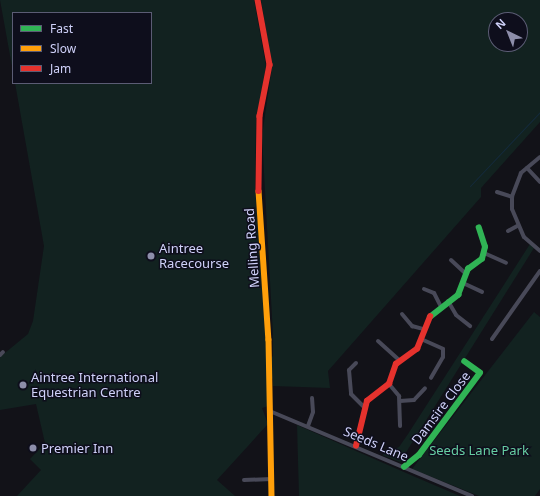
<!DOCTYPE html>
<html>
<head>
<meta charset="utf-8">
<style>
	body { margin:0 }
	#map { position:relative; width:540px; height:496px; overflow:hidden; background:#121218; font-family:"Noto Sans",sans-serif }
	div>[style] { position:absolute }
	.green>* { inset:0; background:#122220 }
	.stream>* { height:1px; margin:-0.5px; padding:0 0.5px; transform-origin:0.5px; border-radius:0.5px; background:#142a3b }
	.street>* { height:4px; margin:-2px; padding:0 2px; transform-origin:2px; border-radius:2px; background:#484958 }
	.fast>* { height:5.5px; margin:-2.75px; padding:0 2.75px; transform-origin:2.75px; border-radius:2.75px; background:#30b455 }
	.slow>* { height:5.5px; margin:-2.75px; padding:0 2.75px; transform-origin:2.75px; border-radius:2.75px; background:#ff9f0a }
	.jam>* { height:5.5px; margin:-2.75px; padding:0 2.75px; transform-origin:2.75px; border-radius:2.75px; background:#e5322d }
	.dots>* { width:11px; height:11px; translate:-50% -50%; box-sizing:border-box; border:2px solid #0e0e1c; border-radius:50% }
	span { translate:-50% -50%; white-space:nowrap; text-align:center; line-height:1.15; -webkit-text-stroke:3px #0e0e1c; paint-order:stroke }
	.street-label { font-size:13px; color:#cfd1f9 }
	.poi-label { font-size:13px; color:#cfd1f9 }
	.left { translate:0 -50%; text-align:left }
	.park-label { font-size:13px; color:#66cea3 }
	.legend { position:absolute; left:12px; top:12px; width:140px; height:72px; box-sizing:border-box; background:#0e0e1c; border:1px solid #5b5c74; margin:0; padding:5px 7px; list-style:none; font-size:12px; color:#cfd1f9 }
	.legend li { display:flex; align-items:center; gap:8px; height:20px }
	.legend b { width:20px; border:1px solid #5b5c74 }
	.north { position:absolute; left:488px; top:12px; width:40px; height:40px; box-sizing:border-box; background:#0e0e1c; border:1px solid #5b5c74; border-radius:50%; rotate:317deg; font-size:11px; font-weight:700; line-height:16px; text-align:center; color:#cfd1f9 }
	.north::after { content:''; display:block; margin:auto; width:14px; height:18px; background:#8d8eaa; clip-path:polygon(50% 0,100% 100%,50% 72%,0 100%) }
</style>
</head>
<body>
<div id="map">
	<div class="green">
		<div style="clip-path:polygon(evenodd,0 0,254px 0,266px 66px,256px 122px,255px 187px,267px 361px,273px 356px,273px 335px,262px 136px,272px 67px,261px 0,540px 0,540px 122px,481px 188px,481px 197px,328px 371px,330px 388px,273px 386px,273px 378px,267px 384px,268px 406px,262px 408px,268px 424px,217px 480px,235px 496px,17px 496px,41px 470px,30px 459px,45px 443px,36px 404px,0 410px,0 357px,28px 334px,33px 321px,44px 246px,15px 83px,151px 83px,151px 13px,13px 13px,13px 72px,0 0,496px 20px,520px 20px,520px 44px,496px 44px,496px 20px)"></div>
		<div style="clip-path:polygon(530px 244px,534px 248px,400px 462px,382px 455px,399px 447px,408px 434px)"></div>
		<div style="clip-path:polygon(534px 312px,540px 317px,540px 489px,535px 496px,479px 496px,412px 469px)"></div>
		<div style="clip-path:polygon(297px 425px,413px 476px,460px 496px,299px 496px)"></div>
	</div>
	<div class="stream">
		<div style="left:470px;top:186px;width:102px;rotate:-46.6deg"></div>
	</div>
	<div class="street">
		<div style="left:540px;top:157px;width:25px;rotate:140deg"></div>
		<div style="left:521px;top:173px;width:26px;rotate:111deg"></div>
		<div style="left:512px;top:197px;width:12px;rotate:90deg"></div>
		<div style="left:512px;top:209px;width:30px;rotate:67deg"></div>
		<div style="left:524px;top:237px;width:21px;rotate:41deg"></div>
		<div style="left:527px;top:168px;width:19px;rotate:47deg"></div>
		<div style="left:497px;top:192px;width:16px;rotate:18deg"></div>
		<div style="left:508px;top:231px;width:10px;rotate:-29deg"></div>
		<div style="left:484px;top:253px;width:24px;rotate:24deg"></div>
		<div style="left:451px;top:260px;width:21px;rotate:43deg"></div>
		<div style="left:463px;top:283px;width:21px;rotate:25deg"></div>
		<div style="left:424px;top:289px;width:11px;rotate:22deg"></div>
		<div style="left:434px;top:293px;width:13px;rotate:63deg"></div>
		<div style="left:448px;top:301px;width:16px;rotate:60deg"></div>
		<div style="left:456px;top:315px;width:18px;rotate:38deg"></div>
		<div style="left:402px;top:314px;width:16px;rotate:50deg"></div>
		<div style="left:412px;top:326px;width:11px;rotate:15deg"></div>
		<div style="left:421px;top:339px;width:24px;rotate:24deg"></div>
		<div style="left:443px;top:349px;width:8px;rotate:90deg"></div>
		<div style="left:443px;top:357px;width:24px;rotate:120deg"></div>
		<div style="left:492px;top:339px;width:83px;rotate:-54.8deg"></div>
		<div style="left:378px;top:341px;width:28px;rotate:42deg"></div>
		<div style="left:0;top:355px;width:4px;rotate:-45deg"></div>
		<div style="left:356px;top:363px;width:10px;rotate:135deg"></div>
		<div style="left:349px;top:370px;width:24px;rotate:85deg"></div>
		<div style="left:351px;top:394px;width:18px;rotate:45deg"></div>
		<div style="left:389px;top:384px;width:16px;rotate:50deg"></div>
		<div style="left:399px;top:396px;width:30px;rotate:88deg"></div>
		<div style="left:400px;top:401px;width:14px;rotate:-4deg"></div>
		<div style="left:414px;top:400px;width:16px;rotate:-47deg"></div>
		<div style="left:272px;top:412px;width:217px;rotate:22.8deg"></div>
		<div style="left:308px;top:426px;width:15px;rotate:-70deg"></div>
		<div style="left:313px;top:412px;width:14px;rotate:-94deg"></div>
		<div style="left:244px;top:480px;width:28px;rotate:-2deg"></div>
	</div>
	<div class="fast">
		<div style="left:430px;top:317px;width:36px;rotate:-38deg"></div>
		<div style="left:458px;top:295px;width:28px;rotate:-69deg"></div>
		<div style="left:468px;top:269px;width:17px;rotate:-36deg"></div>
		<div style="left:482px;top:259px;width:12px;rotate:-76deg"></div>
		<div style="left:485px;top:247px;width:20px;rotate:-108deg"></div>
		<div style="left:404px;top:467px;width:19px;rotate:-39deg"></div>
		<div style="left:419px;top:455px;width:102px;rotate:-53.4deg"></div>
		<div style="left:480px;top:373px;width:19px;rotate:-144deg"></div>
	</div>
	<div class="slow">
		<div style="left:259px;top:191px;width:149px;rotate:86.2deg"></div>
		<div style="left:269px;top:340px;width:156px;rotate:88.9deg"></div>
	</div>
	<div class="jam">
		<div style="left:258px;top:0;width:66px;rotate:79.5deg"></div>
		<div style="left:270px;top:65px;width:52px;rotate:101.1deg"></div>
		<div style="left:260px;top:116px;width:75px;rotate:90.8deg"></div>
		<div style="left:356px;top:446px;width:46px;rotate:-76.3deg"></div>
		<div style="left:367px;top:401px;width:28px;rotate:-38deg"></div>
		<div style="left:389px;top:384px;width:21px;rotate:-71deg"></div>
		<div style="left:396px;top:364px;width:26px;rotate:-36deg"></div>
		<div style="left:417px;top:349px;width:35px;rotate:-68deg"></div>
	</div>
	<div class="dots">
		<div style="left:151px;top:256px;background:#8d8eaa"></div>
		<div style="left:23px;top:385px;background:#8d8eaa"></div>
		<div style="left:33px;top:448px;background:#8d8eaa"></div>
	</div>
	<div class="street-label">
		<span style="left:252px;top:248px;rotate:-94deg">Melling Road</span>
		<span style="left:441px;top:408px;rotate:-53deg">Damsire Close</span>
		<span style="left:376px;top:444px;rotate:23deg">Seeds Lane</span>
	</div>
	<div class="poi-label">
		<span class="left" style="left:159px;top:256px">Aintree<br>Racecourse</span>
		<span class="left" style="left:31px;top:385px">Aintree International<br>Equestrian Centre</span>
		<span class="left" style="left:41px;top:448px">Premier Inn</span>
	</div>
	<div class="park-label">
		<span style="left:479px;top:450px">Seeds Lane Park</span>
	</div>
	<ul class="legend">
	<li><b style="height:5px;background:#30b455"></b>Fast</li>
	<li><b style="height:5px;background:#ff9f0a"></b>Slow</li>
	<li><b style="height:5px;background:#e5322d"></b>Jam</li>
	</ul>
	<div class="north">N</div>
</div>
</body>
</html>
